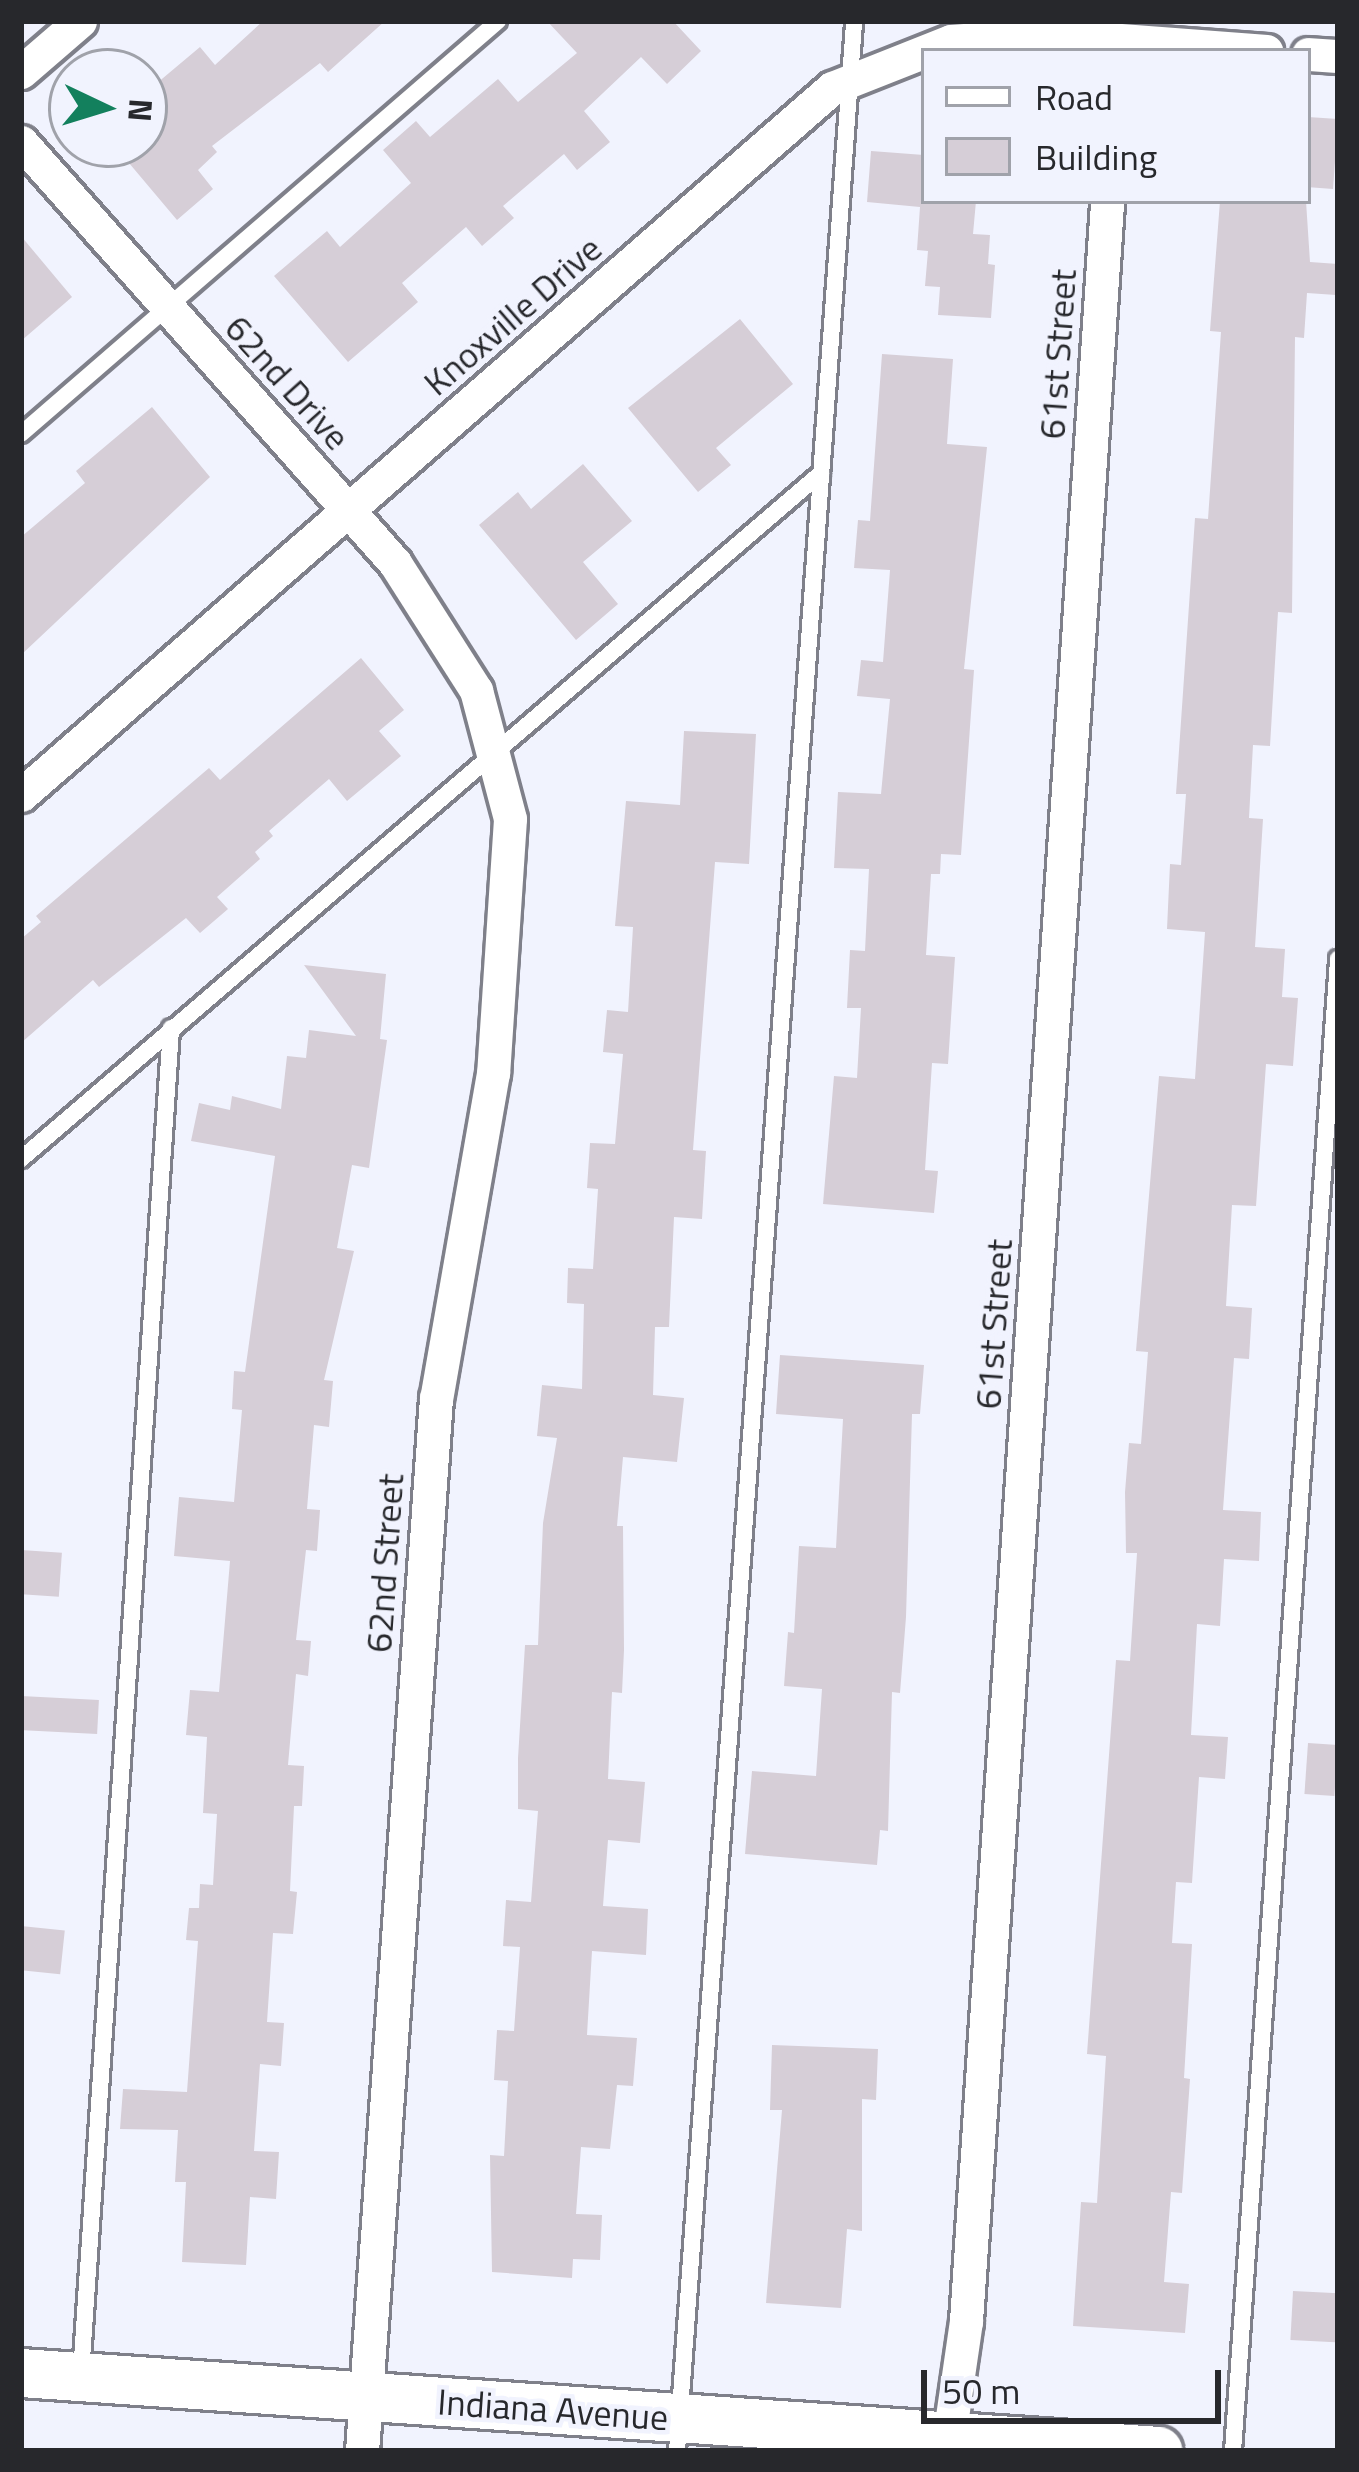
<!DOCTYPE html>
<html>
<head>
<meta charset="utf-8">
<style>
	body { margin:0 }
	#map { position:relative; width:1359px; height:2472px; overflow:hidden; background:#f1f3fe; font-family:"Titillium Web",sans-serif }
	div>[style] { position:absolute }
	.building>* { inset:0; background:#d6ced7; transform-origin:0 0 }
	.roads { filter:drop-shadow(3px 0 #7f808a) drop-shadow(-3px 0 #7f808a) drop-shadow(0 3px #7f808a) drop-shadow(0 -3px #7f808a) }
	.service>* { height:16px; margin:-8px; padding:0 8px; transform-origin:8px; border-radius:8px; background:#fff }
	.minor>* { height:33px; margin:-16.5px; padding:0 16.5px; transform-origin:16.5px; border-radius:16.5px; background:#fff }
	.secondary>* { height:48px; margin:-24px; padding:0 24px; transform-origin:24px; border-radius:24px; background:#fff }
	span { translate:-50% -50%; white-space:nowrap; text-align:center; line-height:1.15; -webkit-text-stroke:9px #f1f3fe; paint-order:stroke }
	.street-label { font-size:36px; color:#27282c }
	.frame { position:absolute; inset:0; border:24px solid #27282c; pointer-events:none }
	.legend { position:absolute; left:921px; top:48px; width:390px; height:156px; box-sizing:border-box; background:#f1f3fe; border:3px solid #a0a2aa; margin:0; padding:15px 21px; list-style:none; font-size:36px; color:#27282c }
	.legend li { display:flex; align-items:center; gap:24px; height:60px }
	.legend b { width:60px; border:3px solid #a0a2aa }
	.north { position:absolute; left:48px; top:48px; width:120px; height:120px; box-sizing:border-box; background:#f1f3fe; border:3px solid #a0a2aa; border-radius:50%; rotate:94deg; font-size:33px; font-weight:700; line-height:48px; text-align:center; color:#27282c }
	.north::after { content:''; display:block; margin:auto; width:42px; height:54px; background:#13805d; clip-path:polygon(50% 0,100% 100%,50% 72%,0 100%) }
	.scale { position:absolute; left:921px; top:2370px; width:300px; height:54px; box-sizing:border-box; border:6px solid #27282c; border-top:0; padding-left:15px; font-size:36px; line-height:42px; white-space:nowrap; color:#27282c; -webkit-text-stroke:9px #f1f3fe; paint-order:stroke }
</style>
</head>
<body>
<div id="map">
	<div class="building">
		<div style="clip-path:polygon(263px 21px,385px 21px,328px 72px,320px 63px,212px 146px,217px 152px,198px 170px,213px 189px,177px 220px,113px 144px,144px 144px,144px 94px,200px 47px,215px 65px)"></div>
		<div style="clip-path:polygon(547px 21px,673px 21px,701px 51px,667px 84px,641px 57px,584px 111px,610px 142px,577px 170px,564px 154px,503px 206px,514px 218px,482px 246px,466px 227px,402px 283px,418px 302px,348px 362px,274px 276px,327px 231px,340px 247px,411px 183px,383px 150px,416px 121px,430px 137px,498px 79px,518px 102px,577px 53px)"></div>
		<div style="left:1308px;top:117px;width:30px;height:70px;rotate:4deg"></div>
		<div style="clip-path:polygon(871px 151px,924px 155px,924px 201px,976px 201px,973px 234px,990px 235px,988px 264px,995px 265px,991px 318px,938px 315px,940px 287px,925px 286px,928px 251px,917px 250px,920px 207px,867px 202px)"></div>
		<div style="clip-path:polygon(1220px 201px,1306px 201px,1310px 262px,1338px 264px,1336px 295px,1307px 293px,1304px 338px,1295px 337px,1292px 613px,1278px 612px,1270px 746px,1253px 745px,1249px 818px,1263px 819px,1255px 947px,1285px 949px,1282px 997px,1298px 998px,1293px 1066px,1266px 1064px,1256px 1206px,1232px 1205px,1226px 1306px,1252px 1308px,1249px 1359px,1234px 1358px,1223px 1510px,1261px 1512px,1259px 1561px,1224px 1559px,1220px 1626px,1197px 1624px,1191px 1735px,1228px 1737px,1225px 1779px,1199px 1777px,1192px 1883px,1176px 1882px,1172px 1943px,1192px 1944px,1184px 2078px,1190px 2079px,1182px 2193px,1171px 2192px,1164px 2282px,1189px 2284px,1185px 2333px,1073px 2326px,1081px 2202px,1097px 2203px,1106px 2056px,1087px 2054px,1116px 1660px,1130px 1661px,1137px 1553px,1126px 1553px,1125px 1492px,1129px 1443px,1141px 1444px,1148px 1352px,1136px 1351px,1159px 1076px,1195px 1079px,1205px 932px,1167px 929px,1170px 864px,1181px 865px,1186px 794px,1176px 794px,1195px 518px,1208px 519px,1221px 332px,1210px 331px)"></div>
		<div style="clip-path:polygon(21px 236px,72px 297px,21px 341px)"></div>
		<div style="clip-path:polygon(740px 319px,793px 384px,716px 448px,731px 465px,698px 492px,628px 408px)"></div>
		<div style="clip-path:polygon(882px 354px,953px 359px,947px 444px,987px 447px,964px 669px,974px 670px,961px 855px,941px 854px,940px 874px,931px 874px,926px 955px,955px 957px,948px 1064px,932px 1063px,925px 1170px,938px 1171px,934px 1213px,823px 1204px,834px 1076px,857px 1078px,861px 1008px,847px 1008px,850px 950px,865px 951px,869px 869px,834px 868px,838px 792px,881px 794px,890px 699px,857px 696px,861px 660px,883px 662px,890px 570px,854px 568px,858px 520px,870px 521px)"></div>
		<div style="clip-path:polygon(152px 407px,210px 477px,21px 655px,21px 537px,85px 483px,76px 471px)"></div>
		<div style="clip-path:polygon(583px 464px,632px 521px,583px 562px,618px 604px,576px 640px,479px 525px,518px 492px,531px 509px)"></div>
		<div style="clip-path:polygon(361px 658px,404px 710px,379px 731px,401px 756px,347px 801px,329px 779px,269px 831px,273px 836px,255px 852px,260px 859px,217px 897px,228px 909px,200px 933px,186px 918px,99px 987px,93px 980px,21px 1043px,21px 939px,41px 922px,36px 916px,209px 768px,220px 780px)"></div>
		<div style="clip-path:polygon(684px 731px,756px 734px,749px 864px,715px 862px,693px 1150px,706px 1151px,702px 1219px,674px 1217px,669px 1327px,655px 1327px,653px 1395px,684px 1398px,677px 1462px,623px 1457px,617px 1526px,623px 1526px,624px 1650px,622px 1693px,612px 1692px,608px 1779px,645px 1782px,640px 1843px,608px 1840px,603px 1906px,648px 1909px,646px 1955px,592px 1951px,587px 2035px,637px 2038px,633px 2086px,617px 2085px,610px 2149px,581px 2147px,576px 2214px,602px 2215px,600px 2260px,573px 2259px,572px 2278px,492px 2272px,490px 2155px,504px 2156px,508px 2081px,494px 2080px,497px 2030px,514px 2031px,520px 1947px,503px 1946px,506px 1900px,531px 1902px,538px 1811px,518px 1809px,518px 1758px,525px 1645px,538px 1645px,543px 1523px,557px 1438px,537px 1436px,542px 1385px,582px 1389px,584px 1304px,567px 1303px,568px 1268px,593px 1269px,598px 1189px,587px 1188px,590px 1143px,615px 1144px,623px 1054px,603px 1052px,607px 1010px,628px 1012px,633px 927px,615px 926px,626px 801px,680px 805px)"></div>
		<div style="clip-path:polygon(304px 965px,386px 974px,380px 1039px,387px 1040px,369px 1168px,352px 1165px,337px 1248px,354px 1251px,324px 1380px,333px 1381px,329px 1427px,314px 1425px,307px 1509px,320px 1510px,317px 1551px,306px 1550px,296px 1640px,311px 1641px,308px 1676px,296px 1674px,288px 1765px,304px 1766px,302px 1806px,294px 1806px,290px 1891px,297px 1892px,293px 1934px,273px 1933px,267px 2022px,284px 2023px,281px 2066px,260px 2064px,254px 2151px,279px 2152px,276px 2199px,250px 2197px,246px 2265px,182px 2262px,186px 2182px,175px 2182px,178px 2130px,120px 2129px,123px 2089px,187px 2092px,198px 1941px,186px 1940px,189px 1908px,199px 1908px,200px 1884px,213px 1885px,217px 1814px,203px 1813px,207px 1737px,186px 1735px,190px 1690px,219px 1692px,230px 1561px,174px 1556px,179px 1497px,234px 1502px,242px 1410px,232px 1409px,234px 1371px,245px 1372px,275px 1156px,191px 1141px,199px 1103px,230px 1110px,232px 1096px,281px 1109px,287px 1056px,306px 1058px,309px 1030px,356px 1036px)"></div>
		<div style="clip-path:polygon(780px 1355px,924px 1365px,920px 1414px,912px 1414px,906px 1617px,900px 1693px,892px 1692px,888px 1831px,880px 1830px,877px 1865px,745px 1854px,752px 1771px,816px 1776px,822px 1689px,784px 1686px,788px 1632px,794px 1633px,799px 1546px,836px 1548px,843px 1419px,776px 1414px)"></div>
		<div style="left:21px;top:1550px;width:41px;height:44px;rotate:4deg"></div>
		<div style="left:21px;top:1696px;width:78px;height:34px;rotate:3deg"></div>
		<div style="left:1308px;top:1743px;width:30px;height:51px;rotate:4deg"></div>
		<div style="left:21px;top:1926px;width:44px;height:44px;rotate:6deg"></div>
		<div style="clip-path:polygon(772px 2045px,878px 2049px,876px 2100px,862px 2099px,862px 2231px,847px 2229px,841px 2308px,766px 2303px,782px 2110px,770px 2110px)"></div>
		<div style="left:1293px;top:2291px;width:45px;height:49px;rotate:3deg"></div>
	</div>
	<div class="roads">
		<div class="service">
			<div style="left:21px;top:434px;width:631px;rotate:-40.89deg"></div>
			<div style="left:21px;top:1159px;width:1054px;rotate:-40.61deg"></div>
			<div style="left:81px;top:2374px;width:1349px;rotate:-86.17deg"></div>
			<div style="left:677px;top:2451px;width:2436px;rotate:-85.83deg"></div>
			<div style="left:1233px;top:2451px;width:1496px;rotate:-85.97deg"></div>
		</div>
		<div class="minor">
			<div style="left:1308px;top:54px;width:30px;rotate:4deg"></div>
			<div style="left:21px;top:72px;width:78px;rotate:-40.8deg"></div>
			<div style="left:21px;top:142px;width:563px;rotate:48.38deg"></div>
			<div style="left:395px;top:563px;width:151px;rotate:57.5deg"></div>
			<div style="left:476px;top:690px;width:133px;rotate:75.2deg"></div>
			<div style="left:510px;top:819px;width:255px;rotate:93.8deg"></div>
			<div style="left:493px;top:1073px;width:330px;rotate:99.9deg"></div>
			<div style="left:436px;top:1398px;width:1056px;rotate:94.02deg"></div>
			<div style="left:21px;top:795px;width:1076px;rotate:-41.08deg"></div>
			<div style="left:832px;top:88px;width:128px;rotate:-21.6deg"></div>
			<div style="left:951px;top:41px;width:90px;rotate:-4.4deg"></div>
			<div style="left:1041px;top:34px;width:226px;rotate:4.3deg"></div>
			<div style="left:947px;top:2451px;width:131px;rotate:-81.7deg"></div>
			<div style="left:966px;top:2321px;width:2125px;rotate:-86.19deg"></div>
		</div>
		<div class="secondary">
			<div style="left:21px;top:2373px;width:1140px;rotate:3.92deg"></div>
		</div>
	</div>
	<div class="street-label">
		<span style="left:512px;top:315px;rotate:-41deg">Knoxville Drive</span>
		<span style="left:1057px;top:354px;rotate:-86deg">61st Street</span>
		<span style="left:288px;top:382px;rotate:48deg">62nd Drive</span>
		<span style="left:993px;top:1324px;rotate:-86deg">61st Street</span>
		<span style="left:384px;top:1563px;rotate:-86deg">62nd Street</span>
		<span style="left:553px;top:2409px;rotate:4deg">Indiana Avenue</span>
	</div>
	<div class="frame"></div>
	<ul class="legend">
	<li><b style="height:15px;background:#fff"></b>Road</li>
	<li><b style="height:33px;background:#d6ced7"></b>Building</li>
	</ul>
	<div class="north">N</div>
	<div class="scale">50 m</div>
</div>
</body>
</html>
